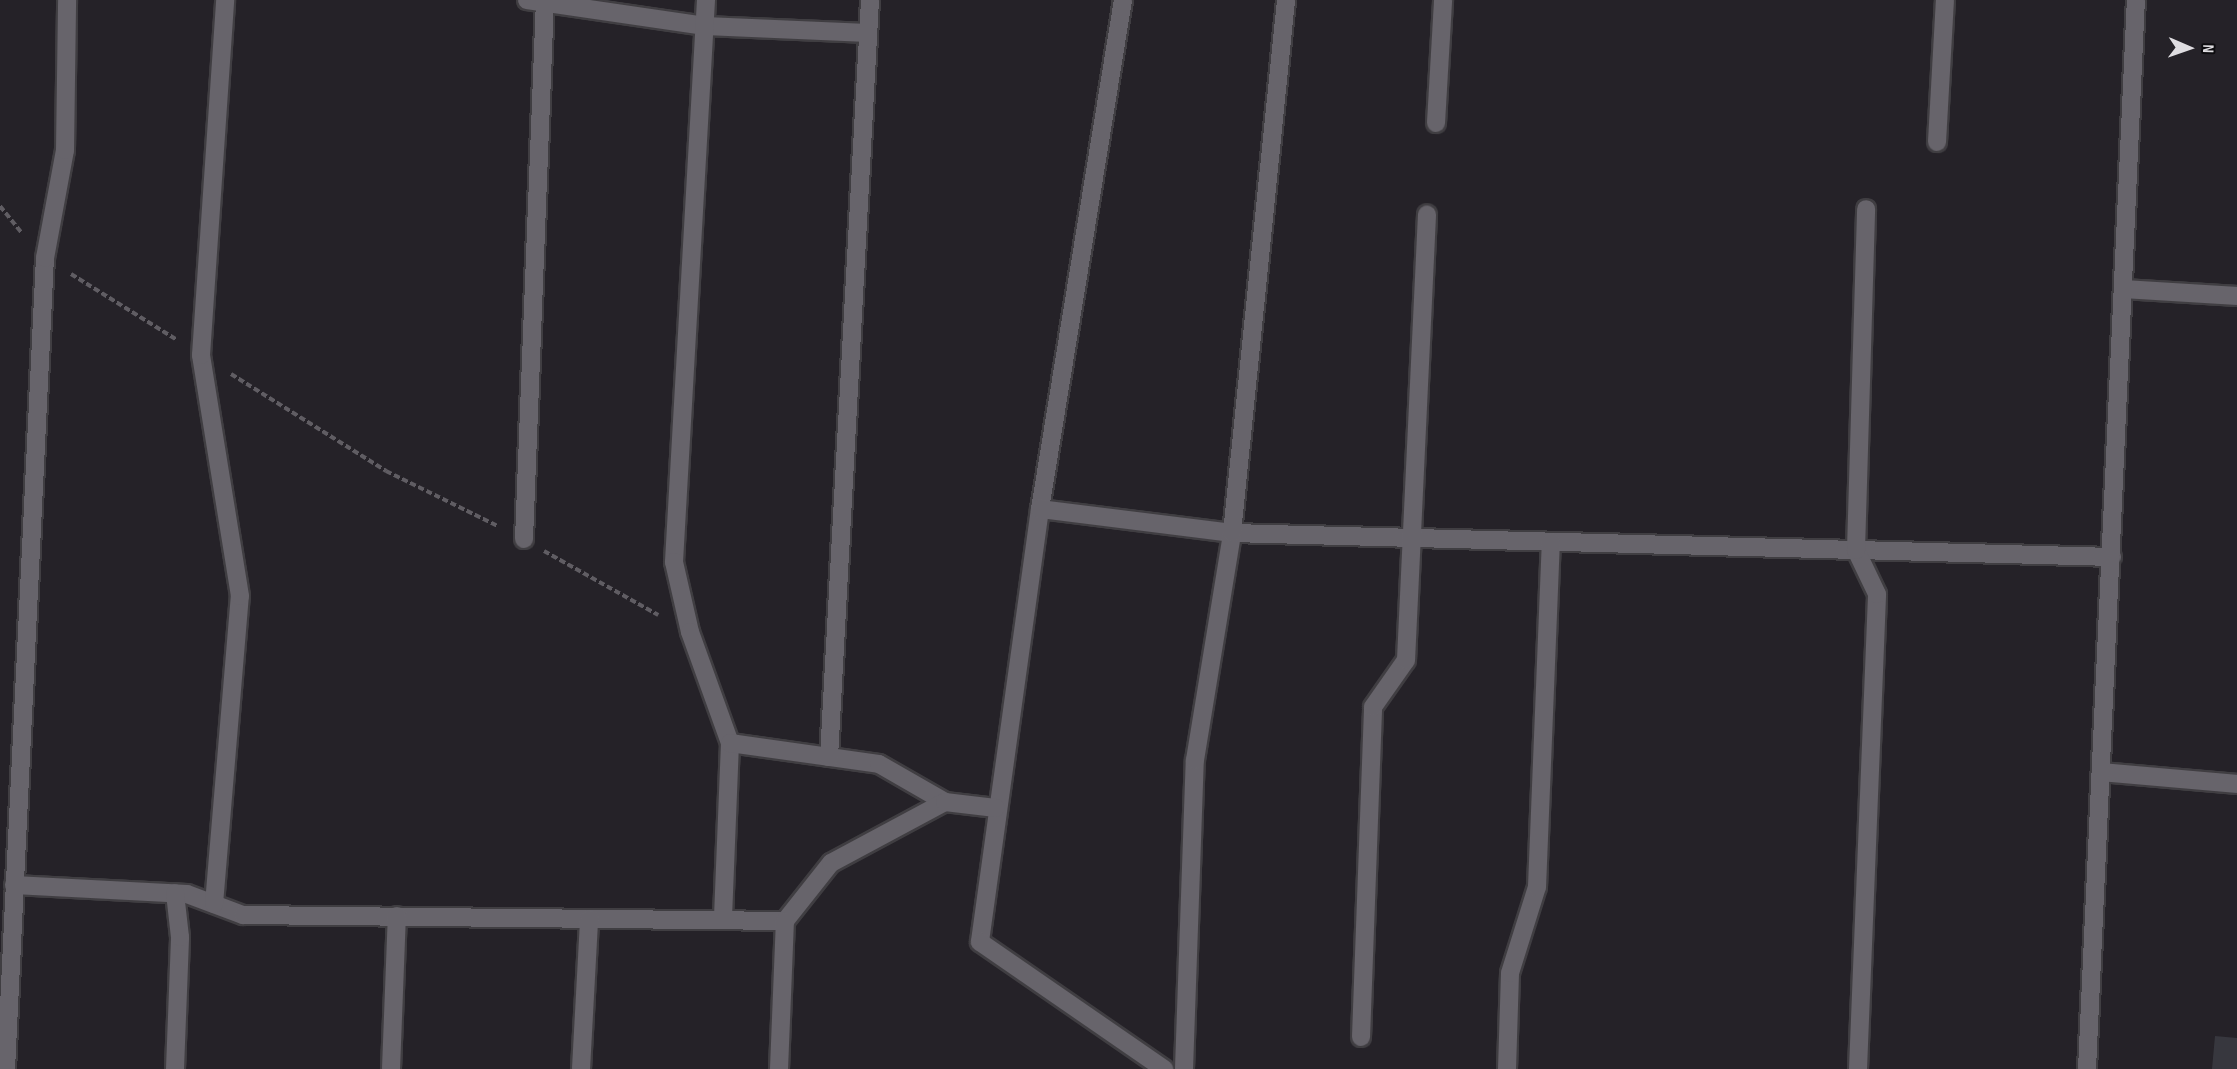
<!DOCTYPE html>
<html>
<head>
<meta charset="utf-8">
<style>
	body { margin:0 }
	#map { position:relative; width:2237px; height:1069px; overflow:hidden; background:#252228; font-family:"Sofia Sans Condensed",sans-serif }
	div>[style] { position:absolute }
	.building>* { inset:0; background:#37373e }
	.path>* { height:4px; margin-top:-2px; transform-origin:0; background:repeating-linear-gradient(90deg,#605d63 0 6px,transparent 0 9px) }
	.roads { filter:drop-shadow(2px 0 #403e42) drop-shadow(-2px 0 #403e42) drop-shadow(0 2px #403e42) drop-shadow(0 -2px #403e42) }
	.minor>* { height:18px; margin:-9px; padding:0 9px; transform-origin:9px; border-radius:9px; background:#67646b }
	span { translate:-50% -50%; white-space:nowrap; text-align:center; line-height:1.15; -webkit-text-stroke:4.5px #0d0c0f; paint-order:stroke }
	.north { position:absolute; left:2159px; top:18px; width:60px; height:60px; -webkit-text-stroke:4px #0d0c0f; paint-order:stroke; rotate:92deg; font-size:16px; font-weight:700; line-height:24px; text-align:center; color:#dfdde1 }
	.north::after { content:''; display:block; margin:auto; width:21px; height:27px; background:#dfdde1; clip-path:polygon(50% 0,100% 100%,50% 72%,0 100%) }
</style>
</head>
<body>
<div id="map">
	<div class="building">
		<div style="clip-path:polygon(2215px 1036px,2237px 1038px,2237px 1069px,2212px 1069px)"></div>
	</div>
	<div class="path">
		<div style="left:0;top:206px;width:35px;rotate:51deg"></div>
		<div style="left:71px;top:274px;width:125px;rotate:31.9deg"></div>
		<div style="left:231px;top:374px;width:183px;rotate:32deg"></div>
		<div style="left:386px;top:471px;width:125px;rotate:26.2deg"></div>
		<div style="left:544px;top:551px;width:131px;rotate:29.3deg"></div>
	</div>
	<div class="roads">
		<div class="minor">
			<div style="left:527px;top:0;width:180px;rotate:8.3deg"></div>
			<div style="left:705px;top:26px;width:163px;rotate:2.5deg"></div>
			<div style="left:706px;top:0;width:563px;rotate:93.26deg"></div>
			<div style="left:674px;top:562px;width:72px;rotate:77.1deg"></div>
			<div style="left:690px;top:632px;width:118px;rotate:70.2deg"></div>
			<div style="left:730px;top:743px;width:177px;rotate:92.3deg"></div>
			<div style="left:1123px;top:0;width:516px;rotate:99.26deg"></div>
			<div style="left:1040px;top:509px;width:437px;rotate:97.9deg"></div>
			<div style="left:980px;top:942px;width:224px;rotate:34.6deg"></div>
			<div style="left:1436px;top:123px;width:123px;rotate:-86.7deg"></div>
			<div style="left:1937px;top:142px;width:142px;rotate:-86.8deg"></div>
			<div style="left:2124px;top:289px;width:113px;rotate:3.5deg"></div>
			<div style="left:1040px;top:509px;width:193px;rotate:7.1deg"></div>
			<div style="left:1232px;top:533px;width:880px;rotate:1.56deg"></div>
			<div style="left:524px;top:539px;width:539px;rotate:-87.77deg"></div>
			<div style="left:730px;top:743px;width:150px;rotate:8deg"></div>
			<div style="left:879px;top:764px;width:76px;rotate:29.9deg"></div>
			<div style="left:829px;top:757px;width:758px;rotate:-86.9deg"></div>
			<div style="left:2101px;top:772px;width:137px;rotate:5deg"></div>
			<div style="left:14px;top:885px;width:173px;rotate:3deg"></div>
			<div style="left:187px;top:894px;width:60px;rotate:20.6deg"></div>
			<div style="left:243px;top:915px;width:542px;rotate:0.63deg"></div>
			<div style="left:785px;top:921px;width:74px;rotate:-51.6deg"></div>
			<div style="left:831px;top:863px;width:129px;rotate:-28.2deg"></div>
			<div style="left:945px;top:802px;width:51px;rotate:6.7deg"></div>
			<div style="left:214px;top:904px;width:309px;rotate:-85.2deg"></div>
			<div style="left:240px;top:596px;width:244px;rotate:-99.2deg"></div>
			<div style="left:201px;top:355px;width:356px;rotate:-86.1deg"></div>
			<div style="left:1361px;top:1037px;width:330px;rotate:-87.9deg"></div>
			<div style="left:1373px;top:707px;width:57px;rotate:-54.9deg"></div>
			<div style="left:1406px;top:660px;width:446px;rotate:-87.3deg"></div>
			<div style="left:6px;top:1069px;width:812px;rotate:-87.25deg"></div>
			<div style="left:45px;top:258px;width:110px;rotate:-79.5deg"></div>
			<div style="left:65px;top:150px;width:150px;rotate:-89.2deg"></div>
			<div style="left:175px;top:1069px;width:132px;rotate:-87.8deg"></div>
			<div style="left:180px;top:937px;width:44px;rotate:-96.5deg"></div>
			<div style="left:391px;top:1069px;width:153px;rotate:-87.8deg"></div>
			<div style="left:581px;top:1069px;width:150px;rotate:-86.9deg"></div>
			<div style="left:779px;top:1069px;width:148px;rotate:-87.7deg"></div>
			<div style="left:1184px;top:1069px;width:309px;rotate:-88deg"></div>
			<div style="left:1195px;top:760px;width:230px;rotate:-80.7deg"></div>
			<div style="left:1232px;top:533px;width:536px;rotate:-84.21deg"></div>
			<div style="left:1507px;top:1069px;width:96px;rotate:-88.2deg"></div>
			<div style="left:1510px;top:973px;width:90px;rotate:-72.6deg"></div>
			<div style="left:1537px;top:887px;width:345px;rotate:-87.7deg"></div>
			<div style="left:1858px;top:1069px;width:475px;rotate:-87.7deg"></div>
			<div style="left:1877px;top:594px;width:49px;rotate:-115.5deg"></div>
			<div style="left:1856px;top:550px;width:341px;rotate:-88.3deg"></div>
			<div style="left:2087px;top:1069px;width:1070px;rotate:-87.38deg"></div>
		</div>
	</div>
	<div class="north">N</div>
</div>
</body>
</html>
